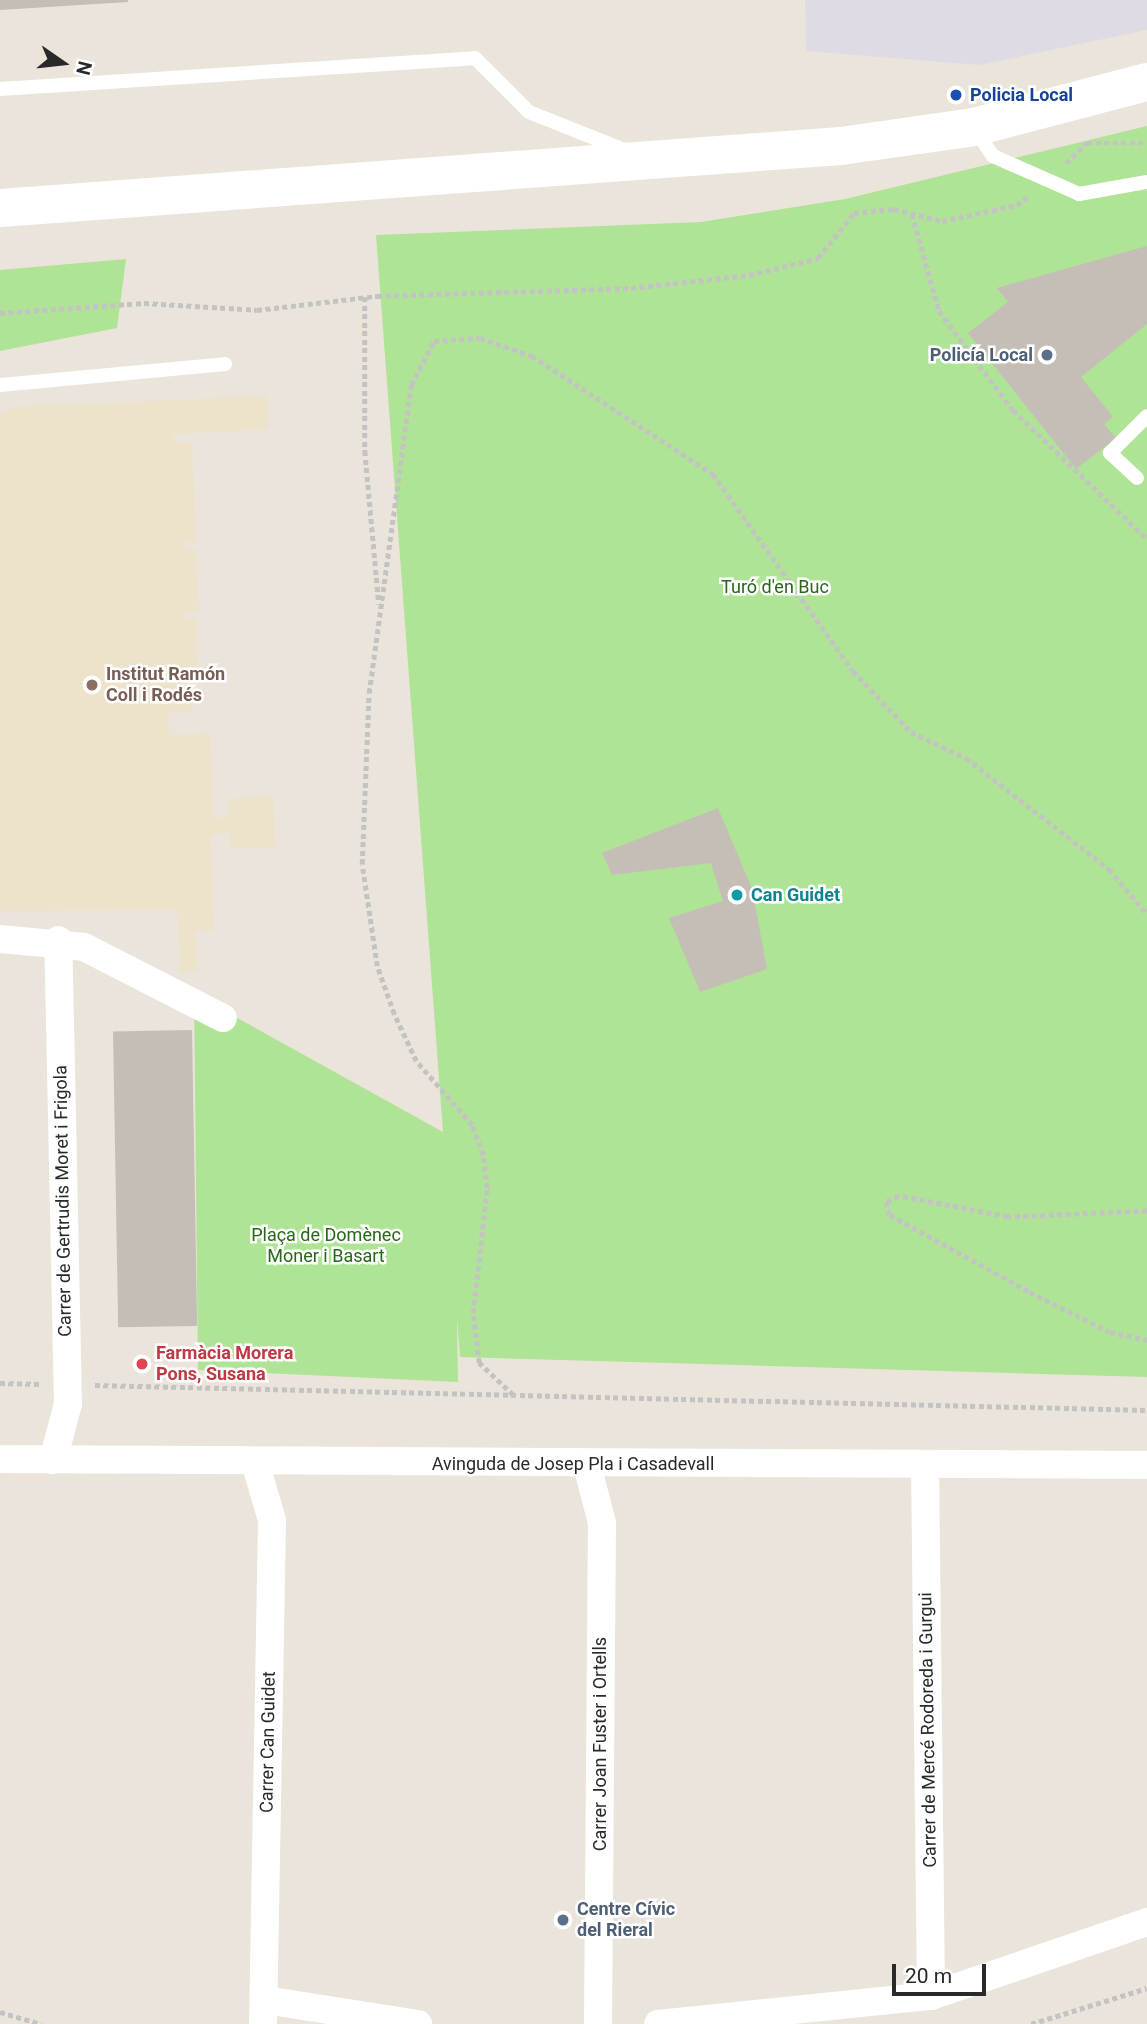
<!DOCTYPE html>
<html>
<head>
<meta charset="utf-8">
<style>
	body { margin:0 }
	#map { position:relative; width:1147px; height:2024px; overflow:hidden; background:#ebe4db; font-family:Roboto,sans-serif }
	div>[style] { position:absolute }
	.industrial>* { inset:0; background:#dedbe4 }
	.education>* { inset:0; background:#ede2ca }
	.green>* { inset:0; background:#afe396 }
	.building>* { inset:0; background:#c4beb6; transform-origin:0 0 }
	.path>* { height:4.5px; margin-top:-2.25px; transform-origin:0; background:repeating-linear-gradient(90deg,#c3c3c3 0 5px,transparent 0 8.5px) }
	.service>* { height:14px; margin:-7px; padding:0 7px; transform-origin:7px; border-radius:7px; background:#fff }
	.minor>* { height:28px; margin:-14px; padding:0 14px; transform-origin:14px; border-radius:14px; background:#fff }
	.secondary>* { height:38px; margin:-19px; padding:0 19px; transform-origin:19px; border-radius:19px; background:#fff }
	.dots>* { width:19px; height:19px; translate:-50% -50%; box-sizing:border-box; border:4px solid #fff; border-radius:50% }
	span { translate:-50% -50%; white-space:nowrap; text-align:center; line-height:1.15; -webkit-text-stroke:5px #fff; paint-order:stroke }
	.transit-label { font-size:18px; color:#164399; font-weight:700 }
	.left { translate:0 -50%; text-align:left }
	.service-label { font-size:18px; color:#4e5e75; font-weight:700 }
	.right { translate:-100% -50%; text-align:right }
	.park-label { font-size:18px; color:#286619 }
	.education-label { font-size:18px; color:#785e54; font-weight:700 }
	.culture-label { font-size:18px; color:#0d838f; font-weight:700 }
	.street-label { font-size:18px; color:#292929 }
	.health-label { font-size:18px; color:#be3a42; font-weight:700 }
	.north { position:absolute; left:28px; top:28px; width:70px; height:70px; -webkit-text-stroke:5px #fff; paint-order:stroke; rotate:104deg; font-size:19px; font-weight:700; line-height:28px; text-align:center; color:#292929 }
	.north::after { content:''; display:block; margin:auto; width:24px; height:32px; background:#292929; clip-path:polygon(50% 0,100% 100%,50% 72%,0 100%) }
	.scale { position:absolute; left:892px; top:1964px; width:94px; height:32px; box-sizing:border-box; border:4px solid #292929; border-top:0; padding-left:9px; font-size:21px; line-height:24px; white-space:nowrap; color:#292929; -webkit-text-stroke:5px #fff; paint-order:stroke }
</style>
</head>
<body>
<div id="map">
	<div class="industrial">
		<div style="clip-path:polygon(805px 0,1147px 0,1147px 30px,979px 65px,806px 51px)"></div>
	</div>
	<div class="education">
		<div style="clip-path:polygon(267px 396px,268px 429px,174px 434px,174px 443px,192px 442px,196px 541px,184px 541px,183px 549px,196px 549px,199px 610px,185px 611px,185px 618px,196px 618px,198px 676px,184px 677px,194px 711px,167px 712px,169px 735px,210px 734px,213px 818px,229px 817px,228px 799px,273px 796px,275px 847px,231px 849px,230px 833px,210px 834px,214px 930px,195px 931px,197px 971px,180px 972px,177px 910px,0 911px,0 416px,14px 407px)"></div>
	</div>
	<div class="green">
		<div style="clip-path:polygon(1147px 126px,1147px 1377px,460px 1357px,457px 1318px,458px 1382px,198px 1370px,194px 994px,443px 1132px,376px 235px,701px 222px,845px 199px)"></div>
		<div style="clip-path:polygon(126px 259px,117px 328px,0 351px,0 270px)"></div>
	</div>
	<div class="building">
		<div style="clip-path:polygon(0 0,128px 0,128px 2px,0 10px)"></div>
		<div style="clip-path:polygon(1147px 246px,1147px 324px,1081px 377px,1113px 417px,1104px 424px,1116px 438px,1076px 469px,968px 333px,1008px 302px,997px 288px)"></div>
		<div style="clip-path:polygon(718px 808px,752px 889px,767px 969px,700px 992px,669px 918px,723px 901px,711px 863px,612px 875px,602px 853px)"></div>
		<div style="left:192px;top:1030px;width:296px;height:79px;rotate:89deg"></div>
	</div>
	<div class="path">
		<div style="left:1066px;top:163px;width:29px;rotate:-44deg"></div>
		<div style="left:1087px;top:143px;width:60px"></div>
		<div style="left:912px;top:214px;width:101px;rotate:74.4deg"></div>
		<div style="left:939px;top:311px;width:124px;rotate:53.2deg"></div>
		<div style="left:1013px;top:410px;width:186px;rotate:43.9deg"></div>
		<div style="left:365px;top:297px;width:154px;rotate:90deg"></div>
		<div style="left:365px;top:451px;width:154px;rotate:84.8deg"></div>
		<div style="left:0;top:313px;width:144px;rotate:-4deg"></div>
		<div style="left:144px;top:303px;width:113px;rotate:3.5deg"></div>
		<div style="left:257px;top:310px;width:121px;rotate:-6.7deg"></div>
		<div style="left:377px;top:296px;width:254px;rotate:-1.8deg"></div>
		<div style="left:631px;top:288px;width:119px;rotate:-6.3deg"></div>
		<div style="left:749px;top:275px;width:71px;rotate:-13.8deg"></div>
		<div style="left:818px;top:258px;width:58px;rotate:-51.3deg"></div>
		<div style="left:854px;top:213px;width:40px;rotate:-5.7deg"></div>
		<div style="left:894px;top:209px;width:49px;rotate:14deg"></div>
		<div style="left:942px;top:221px;width:77px;rotate:-12deg"></div>
		<div style="left:1017px;top:205px;width:13px;rotate:-39deg"></div>
		<div style="left:1147px;top:1211px;width:139px;rotate:177.5deg"></div>
		<div style="left:1008px;top:1217px;width:111px;rotate:-169.1deg"></div>
		<div style="left:899px;top:1196px;width:14px;rotate:155deg"></div>
		<div style="left:886px;top:1202px;width:14px;rotate:73deg"></div>
		<div style="left:890px;top:1215px;width:160px;rotate:28.8deg"></div>
		<div style="left:1030px;top:1292px;width:89px;rotate:26.6deg"></div>
		<div style="left:1110px;top:1332px;width:38px;rotate:12deg"></div>
		<div style="left:0;top:1383px;width:40px;rotate:1.4deg"></div>
		<div style="left:95px;top:1385px;width:1052px;rotate:1.36deg"></div>
		<div style="left:513px;top:1395px;width:47px;rotate:-136.7deg"></div>
		<div style="left:479px;top:1363px;width:50px;rotate:-96.8deg"></div>
		<div style="left:473px;top:1313px;width:126px;rotate:-83.6deg"></div>
		<div style="left:487px;top:1188px;width:33px;rotate:-97deg"></div>
		<div style="left:483px;top:1155px;width:32px;rotate:-110deg"></div>
		<div style="left:472px;top:1125px;width:85px;rotate:-131.2deg"></div>
		<div style="left:416px;top:1061px;width:52px;rotate:-115.1deg"></div>
		<div style="left:394px;top:1014px;width:51px;rotate:-109.5deg"></div>
		<div style="left:377px;top:966px;width:103px;rotate:-98.4deg"></div>
		<div style="left:362px;top:864px;width:171px;rotate:-87.7deg"></div>
		<div style="left:369px;top:693px;width:311px;rotate:-82.2deg"></div>
		<div style="left:411px;top:385px;width:50px;rotate:-62.4deg"></div>
		<div style="left:434px;top:341px;width:46px;rotate:-3.7deg"></div>
		<div style="left:480px;top:338px;width:55px;rotate:19.1deg"></div>
		<div style="left:532px;top:356px;width:216px;rotate:33.1deg"></div>
		<div style="left:713px;top:474px;width:242px;rotate:54.6deg"></div>
		<div style="left:853px;top:671px;width:84px;rotate:46.4deg"></div>
		<div style="left:911px;top:732px;width:61px;rotate:25.3deg"></div>
		<div style="left:966px;top:758px;width:181px;rotate:37.8deg"></div>
		<div style="left:1109px;top:869px;width:59px;rotate:49.8deg"></div>
		<div style="left:0;top:2012px;width:43px;rotate:16.3deg"></div>
		<div style="left:1031px;top:2024px;width:121px;rotate:-17.2deg"></div>
	</div>
	<div class="service">
		<div style="left:0;top:89px;width:476px;rotate:-3.7deg"></div>
		<div style="left:475px;top:58px;width:76px;rotate:45deg"></div>
		<div style="left:529px;top:112px;width:100px;rotate:21.7deg"></div>
		<div style="left:974px;top:128px;width:34px;rotate:56deg"></div>
		<div style="left:993px;top:156px;width:94px;rotate:23.8deg"></div>
		<div style="left:1079px;top:194px;width:69px;rotate:-10deg"></div>
		<div style="left:0;top:385px;width:226px;rotate:-5.3deg"></div>
		<div style="left:1137px;top:478px;width:37px;rotate:-137deg"></div>
		<div style="left:1110px;top:453px;width:52px;rotate:-45deg"></div>
	</div>
	<div class="minor">
		<div style="left:0;top:939px;width:84px;rotate:5.4deg"></div>
		<div style="left:84px;top:947px;width:156px;rotate:27.1deg"></div>
		<div style="left:0;top:1459px;width:1147px;rotate:0.3deg"></div>
		<div style="left:53px;top:1460px;width:58px;rotate:-75deg"></div>
		<div style="left:68px;top:1404px;width:464px;rotate:-91.2deg"></div>
		<div style="left:255px;top:1462px;width:60px;rotate:73.7deg"></div>
		<div style="left:272px;top:1520px;width:504px;rotate:91.02deg"></div>
		<div style="left:925px;top:1464px;width:532px;rotate:89.35deg"></div>
		<div style="left:587px;top:1465px;width:60px;rotate:75.5deg"></div>
		<div style="left:602px;top:1523px;width:501px;rotate:90.46deg"></div>
		<div style="left:265px;top:2000px;width:155px;rotate:8.9deg"></div>
		<div style="left:658px;top:2024px;width:274px;rotate:-5.9deg"></div>
		<div style="left:931px;top:1996px;width:228px;rotate:-18.9deg"></div>
	</div>
	<div class="secondary">
		<div style="left:0;top:208px;width:843px;rotate:-4.22deg"></div>
		<div style="left:841px;top:146px;width:134px;rotate:-8.1deg"></div>
		<div style="left:974px;top:127px;width:179px;rotate:-14.6deg"></div>
	</div>
	<div class="dots">
		<div style="left:956px;top:95px;background:#1a4fb4"></div>
		<div style="left:1047px;top:355px;background:#5c6f8a"></div>
		<div style="left:92px;top:685px;background:#8d6e63"></div>
		<div style="left:737px;top:895px;background:#0f9aa8"></div>
		<div style="left:142px;top:1364px;background:#e0444e"></div>
		<div style="left:563px;top:1920px;background:#5c6f8a"></div>
	</div>
	<div class="transit-label">
		<span class="left" style="left:970px;top:95px">Policia Local</span>
	</div>
	<div class="service-label">
		<span class="right" style="left:1033px;top:355px">Policía Local</span>
		<span class="left" style="left:577px;top:1920px">Centre Cívic<br>del Rieral</span>
	</div>
	<div class="park-label">
		<span style="left:775px;top:587px">Turó d'en Buc</span>
		<span style="left:326px;top:1246px">Plaça de Domènec<br>Moner i Basart</span>
	</div>
	<div class="education-label">
		<span class="left" style="left:106px;top:685px">Institut Ramón<br>Coll i Rodés</span>
	</div>
	<div class="culture-label">
		<span class="left" style="left:751px;top:895px">Can Guidet</span>
	</div>
	<div class="street-label">
		<span style="left:63px;top:1201px;rotate:-91deg">Carrer de Gertrudis Moret i Frigola</span>
		<span style="left:573px;top:1464px">Avinguda de Josep Pla i Casadevall</span>
		<span style="left:928px;top:1730px;rotate:-91deg">Carrer de Mercé Rodoreda i Gurgui</span>
		<span style="left:268px;top:1742px;rotate:-89deg">Carrer Can Guidet</span>
		<span style="left:600px;top:1744px;rotate:-90deg">Carrer Joan Fuster i Ortells</span>
	</div>
	<div class="health-label">
		<span class="left" style="left:156px;top:1364px">Farmàcia Morera<br>Pons, Susana</span>
	</div>
	<div class="north">N</div>
	<div class="scale">20 m</div>
</div>
</body>
</html>
